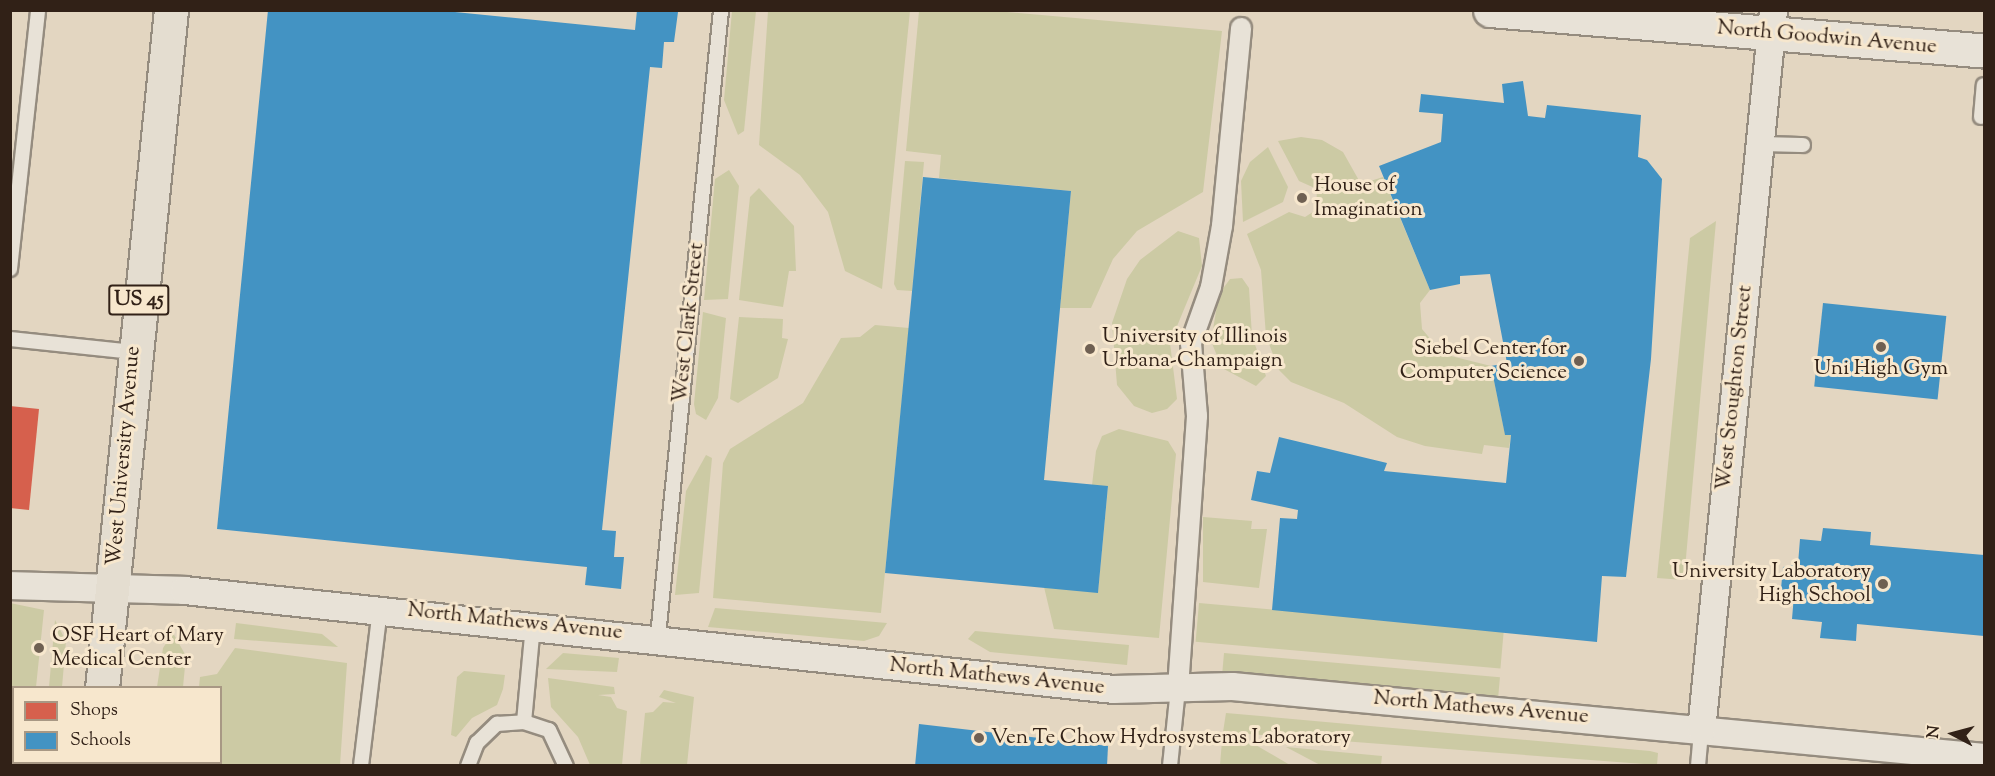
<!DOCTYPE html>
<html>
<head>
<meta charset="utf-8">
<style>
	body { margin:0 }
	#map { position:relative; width:1995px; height:776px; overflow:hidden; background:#e3d6c1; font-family:"Sorts Mill Goudy",serif }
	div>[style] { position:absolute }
	.green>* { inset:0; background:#cccaa4; transform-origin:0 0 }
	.shops>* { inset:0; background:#d6604d }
	.schools>* { inset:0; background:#4393c3; transform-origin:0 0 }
	.roads { filter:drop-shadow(2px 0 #958c7f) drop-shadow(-2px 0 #958c7f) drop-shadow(0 2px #958c7f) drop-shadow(0 -2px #958c7f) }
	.service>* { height:14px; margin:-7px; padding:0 7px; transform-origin:7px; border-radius:7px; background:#e8e2d7 }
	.pedestrian>* { height:20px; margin:-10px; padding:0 10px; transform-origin:10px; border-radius:10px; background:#e8e2d7 }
	.minor>* { height:27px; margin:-13.5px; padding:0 13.5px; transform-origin:13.5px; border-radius:13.5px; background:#e8e2d7 }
	.tertiary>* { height:33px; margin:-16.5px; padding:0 16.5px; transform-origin:16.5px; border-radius:16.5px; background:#e8e2d7 }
	.primary>* { height:33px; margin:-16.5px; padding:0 16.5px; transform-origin:16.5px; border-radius:16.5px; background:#e4ddd0 }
	.dots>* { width:16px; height:16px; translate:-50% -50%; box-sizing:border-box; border:3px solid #f7e7cd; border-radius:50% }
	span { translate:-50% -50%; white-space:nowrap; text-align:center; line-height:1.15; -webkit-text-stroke:6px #f7e7cd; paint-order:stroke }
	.shield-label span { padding:2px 4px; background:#f7e7cd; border:2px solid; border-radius:4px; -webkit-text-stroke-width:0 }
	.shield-label { font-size:20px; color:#312117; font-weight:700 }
	.street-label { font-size:21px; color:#312117 }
	.poi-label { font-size:21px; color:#312117 }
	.left { translate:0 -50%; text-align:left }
	.right { translate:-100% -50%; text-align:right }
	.frame { position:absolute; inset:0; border:12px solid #312117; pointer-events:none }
	.legend { position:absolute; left:12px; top:686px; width:210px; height:78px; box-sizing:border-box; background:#f7e7cd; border:2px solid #a89884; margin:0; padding:8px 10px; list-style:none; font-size:18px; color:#312117 }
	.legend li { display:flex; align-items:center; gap:12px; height:30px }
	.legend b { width:30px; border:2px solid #a89884 }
	.north { position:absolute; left:1923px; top:704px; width:60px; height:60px; -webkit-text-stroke:4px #f7e7cd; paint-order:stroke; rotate:276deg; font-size:16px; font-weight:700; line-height:24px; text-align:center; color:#312117 }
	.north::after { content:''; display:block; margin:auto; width:21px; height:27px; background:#312117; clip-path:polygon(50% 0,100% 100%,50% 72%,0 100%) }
</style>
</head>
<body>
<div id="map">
	<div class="green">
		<div style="clip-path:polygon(732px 11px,756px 11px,744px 131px,738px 135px,724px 100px)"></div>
		<div style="clip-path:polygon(768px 11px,910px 11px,882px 289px,845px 271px,828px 212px,800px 175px,759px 145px)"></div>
		<div style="clip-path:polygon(919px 11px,996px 11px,1222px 31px,1203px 192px,1137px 231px,1113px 259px,1091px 308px,1060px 308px,1071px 191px,939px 178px,941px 155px,906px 151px)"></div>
		<div style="clip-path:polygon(1301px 137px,1322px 140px,1343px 152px,1361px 184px,1383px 177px,1430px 290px,1420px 303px,1422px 329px,1443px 354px,1491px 366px,1505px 434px,1511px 435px,1509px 448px,1484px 445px,1482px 454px,1425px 446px,1397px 437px,1344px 403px,1291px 382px,1279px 370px,1266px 336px,1261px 270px,1247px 234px,1289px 212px,1305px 217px,1316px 210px,1317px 189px,1299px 181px,1278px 141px)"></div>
		<div style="clip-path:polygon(1268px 147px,1288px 187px,1283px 202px,1243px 222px,1241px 181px,1250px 162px)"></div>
		<div style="clip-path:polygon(905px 161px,924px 162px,912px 291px,897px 290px,894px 284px)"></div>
		<div style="clip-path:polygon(729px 170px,739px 186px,728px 299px,704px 300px,715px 179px)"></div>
		<div style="clip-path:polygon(759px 188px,794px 226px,796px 271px,789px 271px,783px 307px,739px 300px,750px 197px)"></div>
		<div style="clip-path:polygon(1716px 221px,1684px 580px,1657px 578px,1690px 238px)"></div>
		<div style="clip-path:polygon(1178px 231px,1199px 238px,1202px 266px,1170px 343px,1177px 399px,1167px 409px,1152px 413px,1134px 406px,1117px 385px,1112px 323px,1127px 279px,1140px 260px)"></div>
		<div style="clip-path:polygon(1242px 278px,1249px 288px,1252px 336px,1266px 376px,1256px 386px,1222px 368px,1211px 341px,1219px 294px,1230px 279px)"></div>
		<div style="clip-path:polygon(703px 312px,726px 318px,718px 398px,706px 420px,696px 414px,694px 404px)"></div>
		<div style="clip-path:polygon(739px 317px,783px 319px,782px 338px,788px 339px,778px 378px,738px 403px,730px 399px)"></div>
		<div style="clip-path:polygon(875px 325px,909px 328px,881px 613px,713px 598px,723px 463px,730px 449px,803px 403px,841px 338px,860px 337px)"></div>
		<div style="clip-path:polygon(1119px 429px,1168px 441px,1176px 454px,1159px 638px,1054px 629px,1044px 587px,1098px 592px,1108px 487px,1092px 485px,1096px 451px,1102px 436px)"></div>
		<div style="clip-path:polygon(706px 455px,712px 458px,699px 593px,675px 595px,686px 491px)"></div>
		<div style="clip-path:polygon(1203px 517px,1252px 521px,1251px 529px,1267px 529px,1259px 588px,1203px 582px)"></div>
		<div style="clip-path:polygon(10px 603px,44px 610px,36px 687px,14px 688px,14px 762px,29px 765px,11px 765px)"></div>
		<div style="left:1199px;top:603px;width:306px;height:39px;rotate:5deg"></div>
		<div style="clip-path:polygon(715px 608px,887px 623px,879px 636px,864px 641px,708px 627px)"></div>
		<div style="clip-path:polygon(55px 620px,66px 641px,62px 687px,49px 687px)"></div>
		<div style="clip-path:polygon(236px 623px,322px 634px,338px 647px,234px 639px)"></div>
		<div style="clip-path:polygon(975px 631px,1129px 645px,1127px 665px,990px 652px,968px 639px)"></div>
		<div style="clip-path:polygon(173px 633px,186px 656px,183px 687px,157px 687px,163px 648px)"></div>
		<div style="clip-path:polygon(235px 648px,347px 663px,340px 765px,191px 765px,220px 762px,220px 688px,199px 687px,200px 677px,217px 674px)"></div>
		<div style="clip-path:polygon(563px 653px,619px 658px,617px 672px,546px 669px)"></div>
		<div style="left:1224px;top:653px;width:277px;height:20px;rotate:5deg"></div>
		<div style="clip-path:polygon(464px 671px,505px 675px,503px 689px,497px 705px,472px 718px,456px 737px,451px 735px,457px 677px)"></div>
		<div style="clip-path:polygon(548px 678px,614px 687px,615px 694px,598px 695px,611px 697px,617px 708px,627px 711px,622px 765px,590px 765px,578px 737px,551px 707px)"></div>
		<div style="clip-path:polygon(664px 690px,694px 697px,687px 765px,640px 765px,645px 713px,653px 712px,663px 702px,676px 703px,659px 697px)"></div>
		<div style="clip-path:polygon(1226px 713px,1650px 751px,1658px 753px,1657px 765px,1223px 732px)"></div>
		<div style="clip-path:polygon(1222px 741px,1254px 744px,1290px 765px,1220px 765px)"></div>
		<div style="clip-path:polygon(1286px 747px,1382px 756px,1381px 765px,1320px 765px)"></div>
	</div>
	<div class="shops">
		<div style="clip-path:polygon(10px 406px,39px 409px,29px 510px,10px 508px)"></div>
	</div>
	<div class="schools">
		<div style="clip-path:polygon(268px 10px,435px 10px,635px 30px,637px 10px,678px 12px,674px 42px,664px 42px,662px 68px,650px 67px,602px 530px,616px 531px,614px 557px,624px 557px,621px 589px,585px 585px,587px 567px,217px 529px)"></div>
		<div style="clip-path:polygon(1523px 81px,1528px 116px,1545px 118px,1547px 105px,1641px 115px,1638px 157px,1647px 160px,1662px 179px,1651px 359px,1626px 577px,1602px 576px,1597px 642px,1272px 610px,1280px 518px,1297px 519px,1298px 510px,1251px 500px,1257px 471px,1270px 473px,1279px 437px,1387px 463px,1384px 471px,1506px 483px,1511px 435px,1505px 435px,1491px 366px,1507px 363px,1490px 274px,1460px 276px,1460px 284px,1430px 290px,1379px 166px,1441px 142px,1443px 114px,1419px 112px,1421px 94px,1504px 103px,1502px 84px)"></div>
		<div style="clip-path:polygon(923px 177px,1071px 191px,1044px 480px,1108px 486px,1098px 593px,885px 573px)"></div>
		<div style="left:1823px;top:303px;width:124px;height:84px;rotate:6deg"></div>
		<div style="clip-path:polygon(1823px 528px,1871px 532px,1870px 545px,1984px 555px,1984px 636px,1857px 624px,1856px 641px,1820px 638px,1822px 622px,1792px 619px,1794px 595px,1781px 589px,1783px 567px,1798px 564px,1800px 539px,1821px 541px)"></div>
		<div style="clip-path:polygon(919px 724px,1108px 746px,1107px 766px,915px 766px)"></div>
	</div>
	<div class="roads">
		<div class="service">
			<div style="left:1981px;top:117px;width:32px;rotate:-85deg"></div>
			<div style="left:1760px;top:144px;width:43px;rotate:1.3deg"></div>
			<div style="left:10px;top:269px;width:261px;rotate:-83.8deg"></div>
			<div style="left:10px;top:339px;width:124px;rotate:6deg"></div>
			<div style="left:658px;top:636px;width:629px;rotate:-84.25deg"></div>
			<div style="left:524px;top:722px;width:97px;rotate:-84.7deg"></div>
			<div style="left:361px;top:766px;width:158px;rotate:-83.1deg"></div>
			<div style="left:468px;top:766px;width:25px;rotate:-69deg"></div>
			<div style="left:477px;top:743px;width:28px;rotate:-44deg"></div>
			<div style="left:497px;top:724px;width:27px;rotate:-4deg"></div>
			<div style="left:524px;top:722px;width:26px;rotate:18deg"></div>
			<div style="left:549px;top:730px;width:40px;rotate:65deg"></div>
			<div style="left:1170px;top:766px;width:78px;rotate:-84.1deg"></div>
			<div style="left:1698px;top:766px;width:36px;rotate:-85deg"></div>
		</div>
		<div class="pedestrian">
			<div style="left:1178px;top:688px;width:273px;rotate:-86deg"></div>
			<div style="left:1197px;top:416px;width:73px;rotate:-94.7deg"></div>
			<div style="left:1191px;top:343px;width:59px;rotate:-70.3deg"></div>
			<div style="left:1211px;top:287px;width:62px;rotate:-79.8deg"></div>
			<div style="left:1222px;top:226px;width:199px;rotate:-84.5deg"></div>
		</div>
		<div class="minor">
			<div style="left:10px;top:585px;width:174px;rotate:1.6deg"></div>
			<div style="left:184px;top:590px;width:934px;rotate:6.08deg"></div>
			<div style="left:1113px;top:689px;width:119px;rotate:-1.4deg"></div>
			<div style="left:1232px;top:686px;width:755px;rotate:5.39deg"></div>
			<div style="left:1701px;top:730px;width:724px;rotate:-84.29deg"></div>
		</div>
		<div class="tertiary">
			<div style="left:1490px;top:10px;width:496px;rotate:4.7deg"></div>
		</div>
		<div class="primary">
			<div style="left:102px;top:688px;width:682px;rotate:-84.19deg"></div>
			<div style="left:94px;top:766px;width:4px;rotate:-76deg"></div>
		</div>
	</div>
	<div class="dots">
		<div style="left:1302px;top:198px;background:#6f6052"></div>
		<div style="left:1881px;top:347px;background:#6f6052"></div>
		<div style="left:1090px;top:349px;background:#6f6052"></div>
		<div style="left:1579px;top:361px;background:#6f6052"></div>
		<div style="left:1883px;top:584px;background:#6f6052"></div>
		<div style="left:39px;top:648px;background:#6f6052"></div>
		<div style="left:979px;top:738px;background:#6f6052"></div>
	</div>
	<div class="shield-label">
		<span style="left:139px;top:300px">US 45</span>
	</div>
	<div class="street-label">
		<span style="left:1827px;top:38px;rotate:5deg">North Goodwin Avenue</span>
		<span style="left:689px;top:323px;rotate:-84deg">West Clark Street</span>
		<span style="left:1735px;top:388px;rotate:-84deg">West Stoughton Street</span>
		<span style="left:124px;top:456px;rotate:-85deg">West University Avenue</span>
		<span style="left:515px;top:622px;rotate:6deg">North Mathews Avenue</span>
		<span style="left:997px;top:677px;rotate:6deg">North Mathews Avenue</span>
		<span style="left:1481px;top:708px;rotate:5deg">North Mathews Avenue</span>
	</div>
	<div class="poi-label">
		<span class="left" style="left:1314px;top:198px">House of<br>Imagination</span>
		<span class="left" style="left:1102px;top:349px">University of Illinois<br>Urbana-Champaign</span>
		<span class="right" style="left:1567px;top:361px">Siebel Center for<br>Computer Science</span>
		<span style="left:1881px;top:369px">Uni High Gym</span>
		<span class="right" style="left:1871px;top:584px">University Laboratory<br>High School</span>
		<span class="left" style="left:52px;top:648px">OSF Heart of Mary<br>Medical Center</span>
		<span class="left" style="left:991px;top:738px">Ven Te Chow Hydrosystems Laboratory</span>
	</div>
	<div class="frame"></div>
	<ul class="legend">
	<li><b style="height:16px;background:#d6604d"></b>Shops</li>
	<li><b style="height:16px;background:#4393c3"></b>Schools</li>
	</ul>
	<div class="north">N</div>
</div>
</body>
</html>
